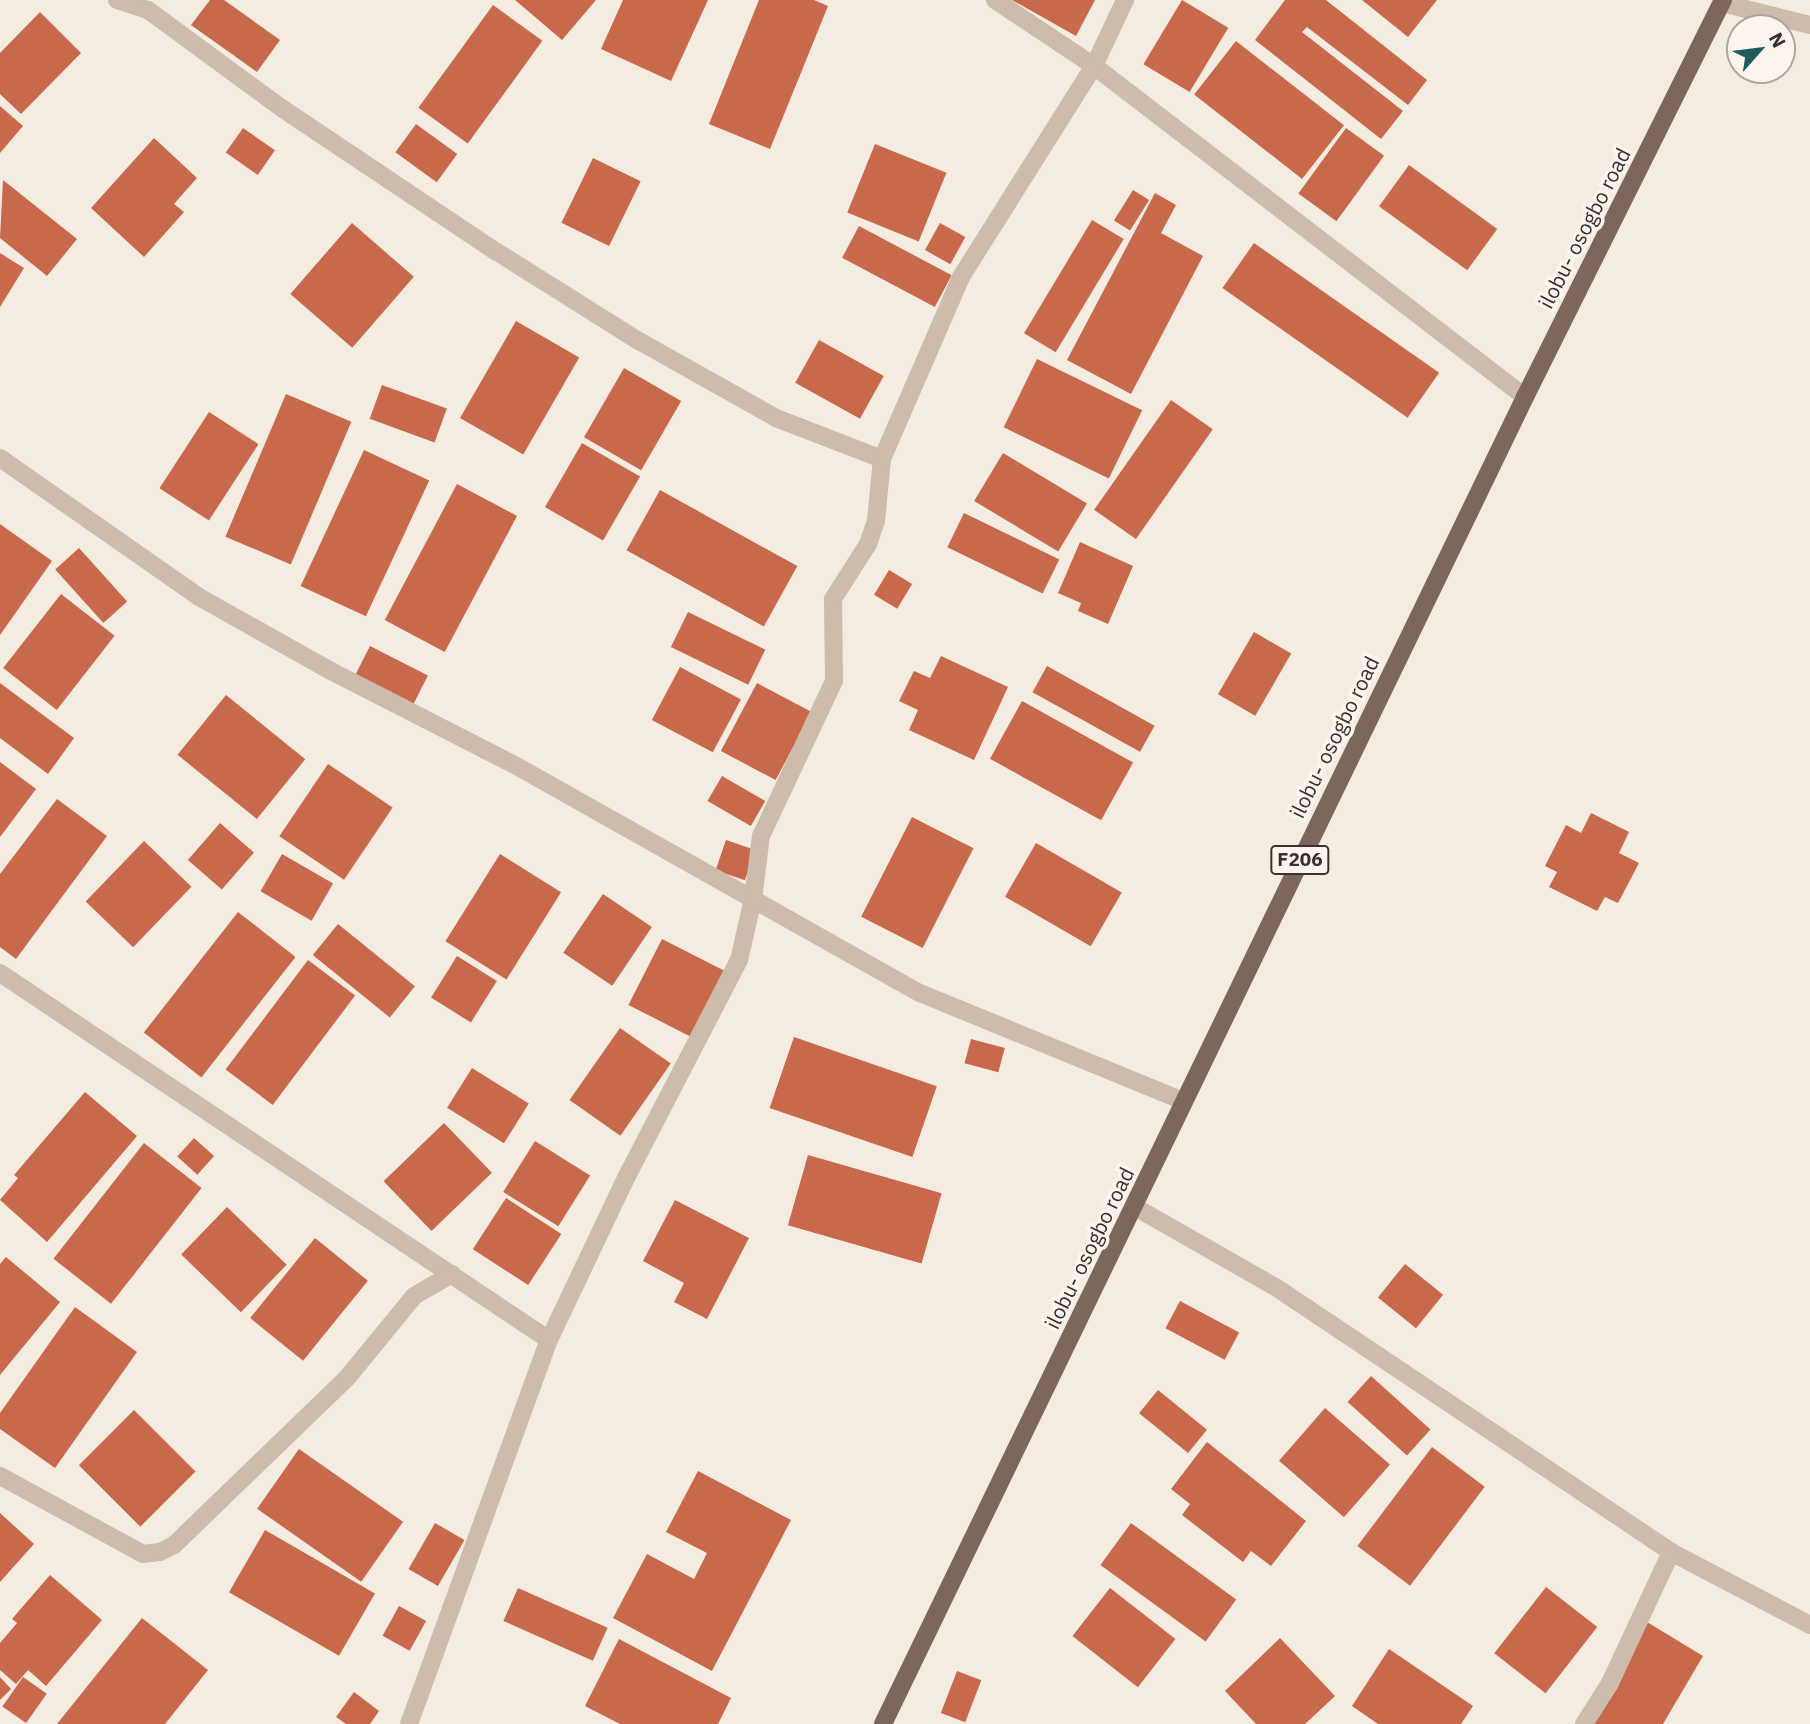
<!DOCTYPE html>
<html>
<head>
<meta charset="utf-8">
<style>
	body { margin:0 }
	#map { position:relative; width:1810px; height:1724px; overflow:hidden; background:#f4ebe1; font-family:"IBM Plex Sans",sans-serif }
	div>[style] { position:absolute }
	.building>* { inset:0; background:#c8694b; transform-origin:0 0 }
	.minor>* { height:18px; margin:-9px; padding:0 9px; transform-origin:9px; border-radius:9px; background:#cdbbac }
	.primary>* { height:18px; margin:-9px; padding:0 9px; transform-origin:9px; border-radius:9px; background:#7d675c }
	span { translate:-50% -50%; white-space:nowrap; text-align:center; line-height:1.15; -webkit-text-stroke:7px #fbf5ee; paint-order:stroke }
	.shield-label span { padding:2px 5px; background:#fbf5ee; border:2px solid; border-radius:5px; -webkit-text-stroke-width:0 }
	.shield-label { font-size:19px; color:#3b302b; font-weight:700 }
	.street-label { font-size:21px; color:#3b302b }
	.north { position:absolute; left:1726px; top:14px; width:70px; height:70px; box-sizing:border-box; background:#fbf5ee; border:2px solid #aea6a0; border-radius:50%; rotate:62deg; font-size:19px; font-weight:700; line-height:28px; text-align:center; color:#3b302b }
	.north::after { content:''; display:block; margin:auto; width:24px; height:32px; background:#1f5a5e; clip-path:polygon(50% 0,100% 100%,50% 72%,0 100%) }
</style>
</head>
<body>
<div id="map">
	<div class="building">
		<div style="clip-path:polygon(210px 0,224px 0,280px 40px,257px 72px,191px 25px)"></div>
		<div style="clip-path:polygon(515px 0,596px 0,562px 40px)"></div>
		<div style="clip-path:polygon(623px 0,708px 0,671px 81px,601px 49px)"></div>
		<div style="clip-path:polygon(759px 0,814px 0,828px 6px,770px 149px,709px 124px)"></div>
		<div style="clip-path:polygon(1012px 0,1095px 0,1076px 36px)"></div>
		<div style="left:1182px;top:0;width:54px;height:75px;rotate:31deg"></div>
		<div style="clip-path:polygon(1285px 0,1326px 0,1427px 80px,1408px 105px,1307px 27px,1302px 32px,1403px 111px,1381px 139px,1255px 40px)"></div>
		<div style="clip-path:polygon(1362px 0,1437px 0,1408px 37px)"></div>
		<div style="left:493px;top:5px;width:61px;height:127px;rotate:36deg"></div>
		<div style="clip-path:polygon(40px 12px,81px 53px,21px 114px,0 94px,0 53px)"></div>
		<div style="left:1236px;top:41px;width:137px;height:68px;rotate:38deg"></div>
		<div style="clip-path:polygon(0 106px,23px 126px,0 153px)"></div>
		<div style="left:416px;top:124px;width:51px;height:35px;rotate:36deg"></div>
		<div style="left:243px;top:128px;width:39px;height:30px;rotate:35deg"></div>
		<div style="left:1346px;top:128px;width:47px;height:81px;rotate:36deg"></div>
		<div style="clip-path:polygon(154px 138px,197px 178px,174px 204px,184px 212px,144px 257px,91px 208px)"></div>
		<div style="left:875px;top:144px;width:77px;height:74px;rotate:22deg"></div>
		<div style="left:593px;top:158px;width:53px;height:72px;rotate:26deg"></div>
		<div style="left:1409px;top:165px;width:109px;height:51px;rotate:36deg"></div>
		<div style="clip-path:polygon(3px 180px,77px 239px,47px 276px,0 238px)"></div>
		<div style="left:1133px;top:190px;width:19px;height:36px;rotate:32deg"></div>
		<div style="clip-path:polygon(1155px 193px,1176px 205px,1161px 233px,1203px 256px,1131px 394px,1067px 360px)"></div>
		<div style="left:1092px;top:220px;width:37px;height:132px;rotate:31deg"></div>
		<div style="left:352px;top:223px;width:82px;height:94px;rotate:41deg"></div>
		<div style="left:940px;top:223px;width:29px;height:31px;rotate:29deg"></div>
		<div style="left:859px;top:226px;width:105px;height:36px;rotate:28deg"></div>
		<div style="left:1254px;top:243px;width:226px;height:55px;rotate:35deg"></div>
		<div style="clip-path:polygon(0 253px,24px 268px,0 307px)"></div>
		<div style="left:516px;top:321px;width:73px;height:112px;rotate:30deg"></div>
		<div style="left:819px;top:340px;width:74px;height:49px;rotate:29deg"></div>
		<div style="left:1037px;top:359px;width:117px;height:76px;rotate:26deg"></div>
		<div style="left:624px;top:368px;width:66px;height:80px;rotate:30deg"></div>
		<div style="left:382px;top:385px;width:69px;height:36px;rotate:20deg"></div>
		<div style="left:286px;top:394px;width:71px;height:155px;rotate:23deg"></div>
		<div style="left:1171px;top:400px;width:51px;height:134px;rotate:35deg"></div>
		<div style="left:209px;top:412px;width:59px;height:91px;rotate:33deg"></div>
		<div style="left:582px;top:443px;width:67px;height:74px;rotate:30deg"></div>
		<div style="left:364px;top:450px;width:72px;height:150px;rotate:25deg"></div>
		<div style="left:1003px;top:453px;width:98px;height:56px;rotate:31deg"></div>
		<div style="left:457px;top:484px;width:68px;height:154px;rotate:28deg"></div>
		<div style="left:660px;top:490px;width:157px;height:69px;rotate:29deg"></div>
		<div style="left:964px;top:513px;width:106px;height:38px;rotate:26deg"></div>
		<div style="clip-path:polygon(0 524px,52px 561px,0 635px)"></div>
		<div style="clip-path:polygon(1080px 542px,1133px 566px,1108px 624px,1078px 611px,1081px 603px,1058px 593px)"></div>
		<div style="left:79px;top:548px;width:72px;height:32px;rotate:48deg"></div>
		<div style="left:889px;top:570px;width:27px;height:29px;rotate:31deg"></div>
		<div style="left:61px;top:594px;width:68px;height:94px;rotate:38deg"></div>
		<div style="left:688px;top:612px;width:86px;height:39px;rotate:26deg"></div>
		<div style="left:1254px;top:632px;width:43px;height:72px;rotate:30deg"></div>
		<div style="left:370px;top:646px;width:65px;height:33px;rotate:27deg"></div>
		<div style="clip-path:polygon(941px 656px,1008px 687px,974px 760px,909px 730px,918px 710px,899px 701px,914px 671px,930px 678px)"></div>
		<div style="left:1047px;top:666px;width:123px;height:30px;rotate:29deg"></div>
		<div style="left:680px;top:667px;width:69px;height:60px;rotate:28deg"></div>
		<div style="clip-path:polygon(0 683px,74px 738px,48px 774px,0 738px)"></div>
		<div style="left:757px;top:683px;width:62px;height:77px;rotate:28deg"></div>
		<div style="left:226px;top:695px;width:102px;height:77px;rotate:39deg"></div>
		<div style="left:1022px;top:701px;width:127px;height:66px;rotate:29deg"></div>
		<div style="clip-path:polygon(0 762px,36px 789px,0 837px)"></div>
		<div style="left:328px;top:764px;width:78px;height:87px;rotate:34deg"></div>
		<div style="left:722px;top:776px;width:50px;height:29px;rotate:30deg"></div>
		<div style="clip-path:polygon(57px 799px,107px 836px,16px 959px,0 947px,0 874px)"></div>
		<div style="clip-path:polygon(1591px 813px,1629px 832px,1619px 853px,1639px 863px,1618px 903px,1605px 897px,1597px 911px,1549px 887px,1557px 872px,1545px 866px,1566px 825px,1581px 833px)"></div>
		<div style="left:912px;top:817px;width:69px;height:112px;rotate:27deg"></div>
		<div style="left:220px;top:823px;width:45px;height:49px;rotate:41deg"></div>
		<div style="left:726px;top:840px;width:31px;height:32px;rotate:19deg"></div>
		<div style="left:144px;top:841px;width:66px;height:84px;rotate:44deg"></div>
		<div style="left:1036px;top:843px;width:99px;height:62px;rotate:30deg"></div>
		<div style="left:282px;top:854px;width:59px;height:43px;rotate:30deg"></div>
		<div style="left:500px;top:854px;width:72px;height:103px;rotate:32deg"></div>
		<div style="left:603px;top:894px;width:59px;height:71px;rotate:34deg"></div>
		<div style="left:238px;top:912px;width:73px;height:153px;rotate:38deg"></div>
		<div style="left:338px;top:924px;width:99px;height:40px;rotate:39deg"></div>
		<div style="left:662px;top:939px;width:70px;height:74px;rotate:27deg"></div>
		<div style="left:457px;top:956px;width:47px;height:49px;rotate:32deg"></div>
		<div style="left:308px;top:960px;width:59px;height:137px;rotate:37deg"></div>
		<div style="left:620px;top:1028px;width:62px;height:88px;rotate:35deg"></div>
		<div style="left:794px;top:1037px;width:151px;height:75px;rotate:19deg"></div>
		<div style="left:971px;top:1039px;width:35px;height:25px;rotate:15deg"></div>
		<div style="left:472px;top:1068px;width:67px;height:47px;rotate:32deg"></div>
		<div style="clip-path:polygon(85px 1092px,137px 1136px,47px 1242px,0 1200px,18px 1178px,14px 1175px)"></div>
		<div style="left:444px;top:1123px;width:69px;height:84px;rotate:46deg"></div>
		<div style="left:194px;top:1138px;width:27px;height:25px;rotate:42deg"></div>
		<div style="left:535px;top:1141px;width:65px;height:60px;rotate:32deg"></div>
		<div style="left:144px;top:1143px;width:73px;height:147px;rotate:38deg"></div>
		<div style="left:808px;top:1155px;width:139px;height:73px;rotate:16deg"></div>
		<div style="left:506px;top:1198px;width:66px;height:61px;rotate:33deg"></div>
		<div style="clip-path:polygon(675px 1200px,749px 1238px,707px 1319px,674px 1302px,684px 1283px,643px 1261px)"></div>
		<div style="left:227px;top:1207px;width:83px;height:66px;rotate:44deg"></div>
		<div style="left:315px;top:1238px;width:68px;height:103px;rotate:39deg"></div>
		<div style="clip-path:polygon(6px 1257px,60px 1302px,0 1375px,0 1264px)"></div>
		<div style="left:1405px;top:1264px;width:49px;height:43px;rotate:39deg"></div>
		<div style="left:1180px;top:1301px;width:67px;height:31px;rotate:28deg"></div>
		<div style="clip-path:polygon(75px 1307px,137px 1352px,55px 1468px,0 1429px,0 1413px)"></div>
		<div style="left:1371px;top:1376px;width:80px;height:35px;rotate:42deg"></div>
		<div style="left:1158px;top:1390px;width:63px;height:30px;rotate:39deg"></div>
		<div style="left:1325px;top:1408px;width:86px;height:70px;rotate:41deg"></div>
		<div style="left:134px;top:1410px;width:87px;height:78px;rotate:45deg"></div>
		<div style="clip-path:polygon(1207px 1442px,1306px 1521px,1271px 1566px,1251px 1551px,1243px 1562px,1182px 1515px,1190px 1504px,1171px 1489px)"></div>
		<div style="left:1432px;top:1447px;width:66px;height:124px;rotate:37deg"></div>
		<div style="left:299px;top:1449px;width:127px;height:73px;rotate:35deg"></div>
		<div style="clip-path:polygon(698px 1471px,791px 1520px,712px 1671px,613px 1618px,647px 1554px,694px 1579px,707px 1553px,666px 1532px)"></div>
		<div style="clip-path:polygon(0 1513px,34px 1544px,0 1582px)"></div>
		<div style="left:435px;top:1523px;width:34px;height:53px;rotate:30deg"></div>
		<div style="left:1131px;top:1523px;width:130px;height:52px;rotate:36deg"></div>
		<div style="left:265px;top:1530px;width:127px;height:72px;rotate:30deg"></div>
		<div style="clip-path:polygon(50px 1575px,102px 1620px,46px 1686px,28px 1670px,16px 1684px,0 1670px,0 1643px,17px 1623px,12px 1619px)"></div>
		<div style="left:1546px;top:1587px;width:65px;height:84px;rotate:38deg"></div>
		<div style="left:518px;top:1588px;width:98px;height:36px;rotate:24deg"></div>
		<div style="left:1110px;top:1588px;width:83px;height:61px;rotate:38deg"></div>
		<div style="left:399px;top:1606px;width:31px;height:34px;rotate:29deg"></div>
		<div style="clip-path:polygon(142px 1618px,208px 1670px,165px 1724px,57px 1724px)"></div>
		<div style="clip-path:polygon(1647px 1622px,1703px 1656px,1663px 1724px,1586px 1724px)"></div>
		<div style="clip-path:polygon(1280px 1638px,1335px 1696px,1305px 1724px,1256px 1724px,1225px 1691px)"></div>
		<div style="clip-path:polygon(619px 1639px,731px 1698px,718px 1724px,620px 1724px,585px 1706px)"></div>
		<div style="clip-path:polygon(1389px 1649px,1473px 1706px,1461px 1724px,1378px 1724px,1352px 1706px)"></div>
		<div style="left:957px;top:1671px;width:26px;height:45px;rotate:21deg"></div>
		<div style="clip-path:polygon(0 1677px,11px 1689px,0 1700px)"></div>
		<div style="left:23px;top:1677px;width:29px;height:36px;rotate:35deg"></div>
		<div style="clip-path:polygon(354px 1692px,379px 1711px,370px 1724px,346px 1724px,336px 1717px)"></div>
	</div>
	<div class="minor">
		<div style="left:117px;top:0;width:33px;rotate:18deg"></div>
		<div style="left:148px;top:10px;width:167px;rotate:36.3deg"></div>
		<div style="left:283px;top:109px;width:257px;rotate:33.8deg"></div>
		<div style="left:497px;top:252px;width:168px;rotate:32.1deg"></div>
		<div style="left:639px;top:341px;width:157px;rotate:29.3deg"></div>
		<div style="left:776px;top:418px;width:114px;rotate:21.1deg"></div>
		<div style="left:995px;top:0;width:119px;rotate:33.7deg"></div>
		<div style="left:1094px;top:66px;width:543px;rotate:37.52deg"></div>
		<div style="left:1722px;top:3px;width:91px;rotate:14deg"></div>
		<div style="left:0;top:458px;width:243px;rotate:34.9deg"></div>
		<div style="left:199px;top:597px;width:151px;rotate:29.3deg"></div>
		<div style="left:331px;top:671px;width:204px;rotate:27.1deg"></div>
		<div style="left:513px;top:764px;width:467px;rotate:29.4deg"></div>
		<div style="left:920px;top:993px;width:284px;rotate:22.3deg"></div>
		<div style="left:0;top:973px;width:660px;rotate:33.76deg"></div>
		<div style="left:1135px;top:1207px;width:163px;rotate:29.7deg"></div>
		<div style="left:1277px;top:1288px;width:474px;rotate:33.8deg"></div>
		<div style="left:1671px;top:1552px;width:157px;rotate:27.7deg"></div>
		<div style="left:0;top:1476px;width:163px;rotate:28.6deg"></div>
		<div style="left:143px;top:1554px;width:17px;rotate:-7deg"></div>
		<div style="left:160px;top:1552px;width:16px;rotate:-27deg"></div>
		<div style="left:174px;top:1545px;width:240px;rotate:-44deg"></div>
		<div style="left:347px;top:1378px;width:106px;rotate:-50.7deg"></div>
		<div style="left:414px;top:1296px;width:44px;rotate:-30.1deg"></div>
		<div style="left:409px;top:1724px;width:409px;rotate:-70deg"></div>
		<div style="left:549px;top:1340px;width:182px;rotate:-64.6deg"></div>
		<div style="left:627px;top:1176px;width:243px;rotate:-62.6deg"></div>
		<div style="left:739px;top:960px;width:63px;rotate:-77.1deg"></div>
		<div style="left:753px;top:899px;width:64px;rotate:-82.8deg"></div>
		<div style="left:761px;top:836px;width:171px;rotate:-64.8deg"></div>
		<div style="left:834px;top:681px;width:82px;rotate:-90.7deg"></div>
		<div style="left:833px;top:599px;width:65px;rotate:-57.5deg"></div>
		<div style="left:868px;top:544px;width:24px;rotate:-71deg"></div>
		<div style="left:876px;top:521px;width:62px;rotate:-84.5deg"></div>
		<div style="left:882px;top:459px;width:198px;rotate:-66.5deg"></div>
		<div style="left:961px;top:277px;width:249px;rotate:-57.8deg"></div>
		<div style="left:1094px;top:66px;width:73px;rotate:-64.8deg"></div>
		<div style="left:1584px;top:1724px;width:49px;rotate:-57.6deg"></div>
		<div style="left:1610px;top:1683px;width:145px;rotate:-65deg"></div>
	</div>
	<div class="primary">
		<div style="left:883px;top:1724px;width:1474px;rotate:-64.18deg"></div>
		<div style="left:1525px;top:397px;width:444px;rotate:-63.5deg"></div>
	</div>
	<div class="shield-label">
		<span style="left:1300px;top:860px">F206</span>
	</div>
	<div class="street-label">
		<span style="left:1584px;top:228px;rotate:-63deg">ilobu- osogbo road</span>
		<span style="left:1334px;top:737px;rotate:-64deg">ilobu- osogbo road</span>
		<span style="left:1089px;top:1248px;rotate:-64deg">ilobu- osogbo road</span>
	</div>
	<div class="north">N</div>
</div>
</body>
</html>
